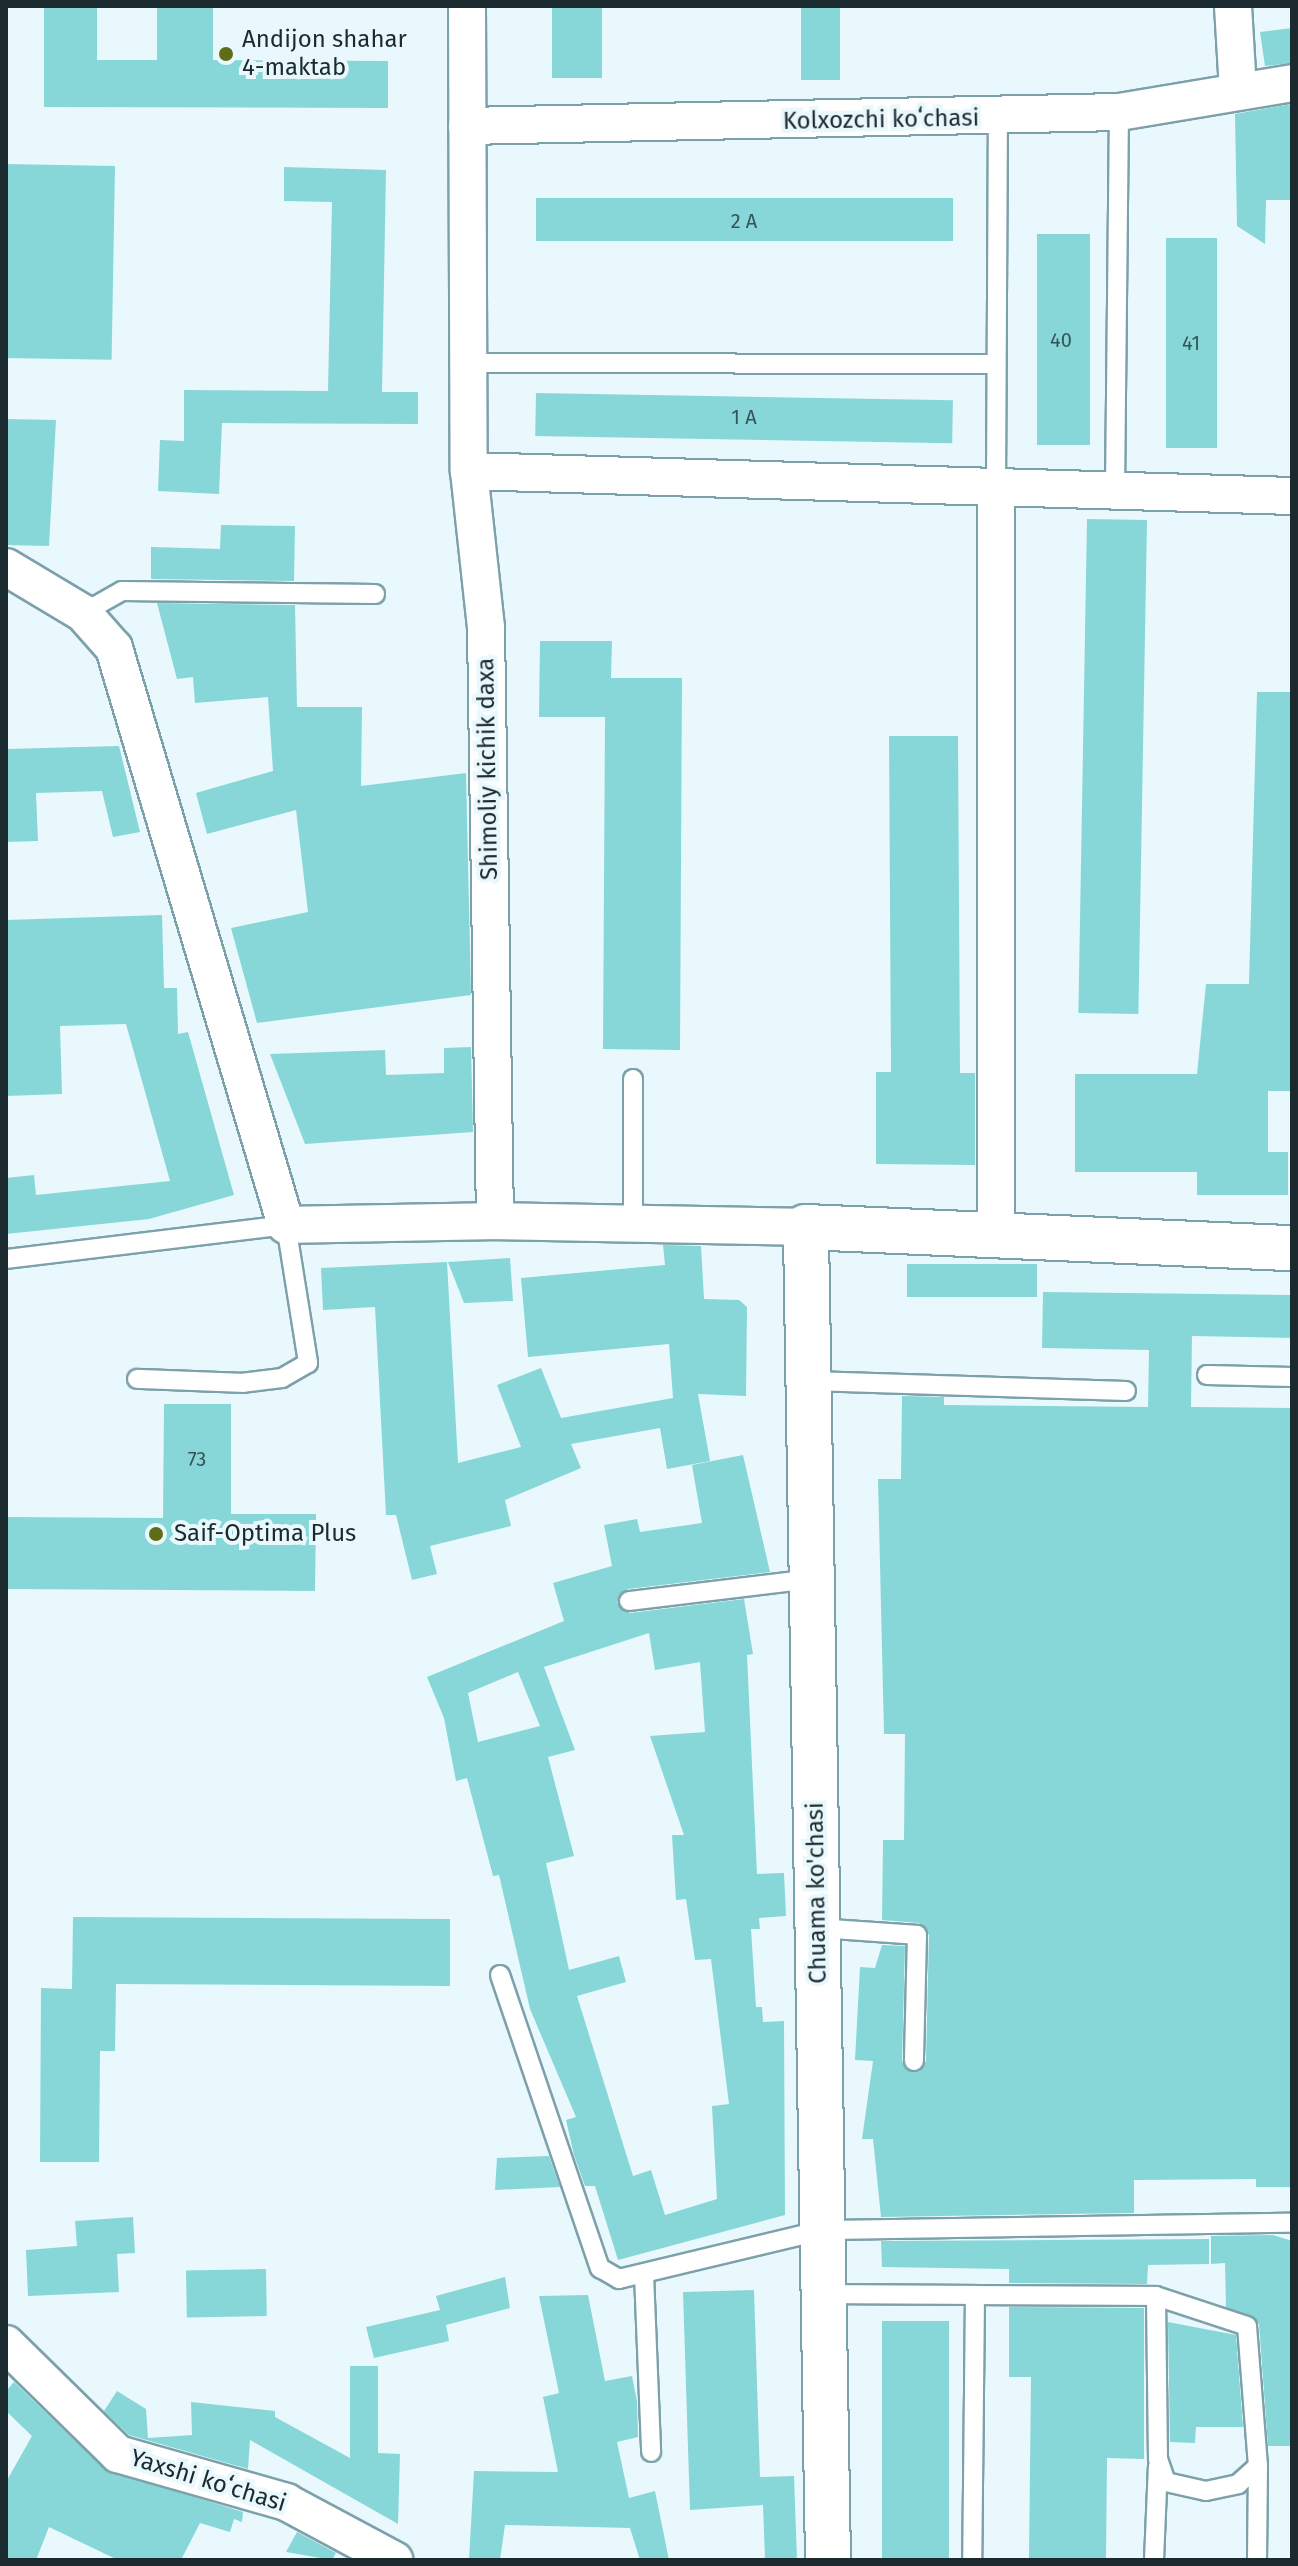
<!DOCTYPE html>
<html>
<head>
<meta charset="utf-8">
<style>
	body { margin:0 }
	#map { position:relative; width:1298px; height:2566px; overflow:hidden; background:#e9f8fc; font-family:"Fira Sans",sans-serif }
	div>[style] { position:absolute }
	.building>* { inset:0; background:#87d7d8; transform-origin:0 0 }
	.roads { filter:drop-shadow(2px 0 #7da1aa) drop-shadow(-2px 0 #7da1aa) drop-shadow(0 2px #7da1aa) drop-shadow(0 -2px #7da1aa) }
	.service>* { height:18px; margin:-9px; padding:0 9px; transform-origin:9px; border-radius:9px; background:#fff }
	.minor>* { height:36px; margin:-18px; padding:0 18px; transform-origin:18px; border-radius:18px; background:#fff }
	.tertiary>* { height:44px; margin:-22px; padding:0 22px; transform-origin:22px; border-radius:22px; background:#fff }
	.dots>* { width:22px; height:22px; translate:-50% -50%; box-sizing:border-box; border:4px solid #e9f8fc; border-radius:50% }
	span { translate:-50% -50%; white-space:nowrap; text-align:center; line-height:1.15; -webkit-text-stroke:8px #e9f8fc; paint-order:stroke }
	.number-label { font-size:20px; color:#365558 }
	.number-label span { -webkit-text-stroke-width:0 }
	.poi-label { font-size:24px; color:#1b2a2e }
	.left { translate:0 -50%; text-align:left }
	.street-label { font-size:24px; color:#1b2a2e }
	.frame { position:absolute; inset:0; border:8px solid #1b2a2e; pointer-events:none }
</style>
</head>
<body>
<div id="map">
	<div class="building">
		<div style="clip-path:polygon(44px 6px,97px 6px,97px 60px,157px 60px,157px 6px,213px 6px,213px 60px,388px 61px,388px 108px,44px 107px)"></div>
		<div style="left:552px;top:6px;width:50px;height:72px"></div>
		<div style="left:801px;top:6px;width:39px;height:74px"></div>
		<div style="clip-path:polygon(1292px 28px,1292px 63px,1265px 66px,1260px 32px)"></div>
		<div style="clip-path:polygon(1292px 104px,1292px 200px,1266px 200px,1265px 244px,1237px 226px,1235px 114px)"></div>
		<div style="left:6px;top:164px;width:109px;height:194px;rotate:1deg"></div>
		<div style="clip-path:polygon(284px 167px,386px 170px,382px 392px,418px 392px,418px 424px,222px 423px,219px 494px,158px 491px,160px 440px,184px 441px,184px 390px,328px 391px,332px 202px,284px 201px)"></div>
		<div style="left:536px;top:198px;width:417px;height:43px"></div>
		<div style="left:1037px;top:234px;width:53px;height:211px"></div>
		<div style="left:1166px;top:238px;width:51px;height:210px"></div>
		<div style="left:536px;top:393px;width:417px;height:43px;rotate:1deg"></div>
		<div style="clip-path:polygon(6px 419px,56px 420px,49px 546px,6px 545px)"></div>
		<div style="left:1087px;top:519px;width:60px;height:494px;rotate:1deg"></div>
		<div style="clip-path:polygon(221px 525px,295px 526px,294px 581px,151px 579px,151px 547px,220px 549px)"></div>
		<div style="clip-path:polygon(157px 603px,295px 605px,297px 707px,362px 707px,361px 786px,466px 773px,471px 995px,257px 1023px,231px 928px,308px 912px,296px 810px,207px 834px,196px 793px,273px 771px,268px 697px,195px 703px,193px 677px,177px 679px)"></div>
		<div style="clip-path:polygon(540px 641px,612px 641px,611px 678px,682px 678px,680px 1050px,603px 1049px,605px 717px,539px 717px)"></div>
		<div style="clip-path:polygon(1257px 692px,1292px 692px,1292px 1091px,1268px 1091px,1268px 1152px,1288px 1152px,1288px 1195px,1197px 1195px,1197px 1172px,1075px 1172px,1075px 1074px,1197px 1074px,1206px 984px,1249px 984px)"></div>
		<div style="clip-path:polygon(889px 736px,958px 736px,960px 1073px,975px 1073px,975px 1165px,876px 1164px,876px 1072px,891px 1072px)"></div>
		<div style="clip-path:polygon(119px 746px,140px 832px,113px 837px,102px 791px,36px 793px,38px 841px,6px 842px,6px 749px)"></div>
		<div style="clip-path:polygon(162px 915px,164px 988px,177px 988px,178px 1034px,188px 1032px,234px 1195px,149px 1219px,6px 1234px,6px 1178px,34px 1175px,36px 1195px,170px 1181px,126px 1024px,60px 1026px,62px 1094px,6px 1096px,6px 920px)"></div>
		<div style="clip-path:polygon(471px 1047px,473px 1132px,305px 1144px,270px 1054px,385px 1050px,386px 1075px,444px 1073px,444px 1048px)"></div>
		<div style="clip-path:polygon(663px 1245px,701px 1246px,704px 1299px,739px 1300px,747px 1307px,746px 1396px,698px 1394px,710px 1461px,667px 1469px,660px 1428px,571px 1444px,581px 1468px,505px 1500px,511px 1526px,430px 1546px,437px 1574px,412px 1580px,396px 1515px,386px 1515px,375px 1307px,323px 1310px,321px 1268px,447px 1262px,458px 1463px,521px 1447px,497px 1385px,541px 1368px,561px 1418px,673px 1398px,669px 1344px,528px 1357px,521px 1278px,665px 1265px)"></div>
		<div style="clip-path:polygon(510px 1258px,513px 1301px,464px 1303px,448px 1262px)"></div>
		<div style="left:907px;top:1264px;width:130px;height:33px"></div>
		<div style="clip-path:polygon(1043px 1292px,1292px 1295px,1292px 1338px,1192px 1336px,1191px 1407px,1292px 1408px,1292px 2187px,1256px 2187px,1256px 2179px,1134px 2180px,1134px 2213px,881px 2217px,873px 2139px,862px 2139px,873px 2061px,855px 2060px,860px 1967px,875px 1968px,882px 1945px,905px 1946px,902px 2062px,919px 2072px,926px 2061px,929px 1935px,919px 1923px,882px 1920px,883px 1840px,904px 1840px,905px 1734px,884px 1734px,878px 1479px,901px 1479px,902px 1396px,944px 1397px,944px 1405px,1148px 1407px,1149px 1350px,1042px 1348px)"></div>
		<div style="clip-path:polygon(164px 1404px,231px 1404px,231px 1514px,316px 1514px,315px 1591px,6px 1589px,6px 1517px,163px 1518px)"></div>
		<div style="clip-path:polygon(evenodd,743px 1455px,770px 1572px,628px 1589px,617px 1602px,630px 1613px,744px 1599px,753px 1654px,747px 1655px,757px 1874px,784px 1873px,786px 1916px,759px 1918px,760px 1929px,751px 1929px,756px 2007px,762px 2007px,763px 2022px,784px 2021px,785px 2215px,618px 2260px,595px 2186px,585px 2186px,574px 2155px,566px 2120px,576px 2117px,530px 2009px,499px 1875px,493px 1876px,467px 1778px,456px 1781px,444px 1718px,427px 1677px,564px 1621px,553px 1583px,612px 1566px,604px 1525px,637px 1519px,640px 1532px,702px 1523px,692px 1465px,743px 1455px,649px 1633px,655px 1670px,700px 1662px,705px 1732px,650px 1736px,684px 1835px,672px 1835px,676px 1900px,686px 1899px,695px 1960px,711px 1959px,729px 2104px,712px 2106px,717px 2199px,665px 2215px,651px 2170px,633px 2176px,577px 1996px,626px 1982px,619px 1956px,569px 1970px,546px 1863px,574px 1856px,548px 1757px,575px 1750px,544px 1667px,649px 1633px,743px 1455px,518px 1672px,540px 1726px,478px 1742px,468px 1693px,518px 1672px)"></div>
		<div style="clip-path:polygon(73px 1917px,450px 1919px,450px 1986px,116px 1984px,115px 2051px,100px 2051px,99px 2162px,40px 2162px,41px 1988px,72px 1989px)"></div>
		<div style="clip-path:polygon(549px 2156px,560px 2187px,495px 2190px,497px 2158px)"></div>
		<div style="clip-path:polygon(133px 2217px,135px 2253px,117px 2254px,119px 2292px,28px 2296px,26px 2250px,77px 2246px,75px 2221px)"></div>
		<div style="clip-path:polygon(1273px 2235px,1292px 2241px,1292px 2446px,1268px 2446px,1259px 2324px,1226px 2307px,1225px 2263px,1211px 2264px,1211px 2236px)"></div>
		<div style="clip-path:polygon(1209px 2239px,1209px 2264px,1148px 2265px,1147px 2284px,1009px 2283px,1009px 2269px,882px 2267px,881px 2241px)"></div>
		<div style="left:266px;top:2269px;width:47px;height:80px;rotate:89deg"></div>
		<div style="clip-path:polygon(505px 2277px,510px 2308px,446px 2325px,449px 2341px,374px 2358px,366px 2327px,440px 2310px,436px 2296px)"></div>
		<div style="clip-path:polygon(754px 2290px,760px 2477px,794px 2476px,797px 2560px,765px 2560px,763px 2505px,690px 2510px,683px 2292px)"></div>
		<div style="clip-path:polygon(588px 2295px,605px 2381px,632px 2376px,637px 2401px,638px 2437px,617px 2442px,629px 2498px,655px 2491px,669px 2560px,640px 2560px,630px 2528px,505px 2525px,500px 2560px,469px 2560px,474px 2471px,558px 2472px,543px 2397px,559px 2393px,539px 2296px)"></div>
		<div style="clip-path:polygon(1009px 2307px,1144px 2308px,1144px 2459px,1107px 2458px,1106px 2560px,1029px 2560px,1031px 2377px,1009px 2377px)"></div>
		<div style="left:882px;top:2321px;width:67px;height:239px"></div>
		<div style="clip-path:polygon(1168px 2322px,1236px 2335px,1243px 2427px,1196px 2427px,1195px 2443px,1170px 2442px)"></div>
		<div style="clip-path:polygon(350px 2366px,378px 2366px,378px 2453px,400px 2454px,398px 2524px,250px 2440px,248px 2469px,129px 2435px,104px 2411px,117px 2391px,146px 2409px,148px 2438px,192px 2435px,191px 2402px,275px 2411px,275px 2417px,350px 2458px)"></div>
		<div style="clip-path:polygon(14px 2382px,104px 2469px,243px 2512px,242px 2522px,234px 2519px,230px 2532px,200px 2523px,181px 2560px,118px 2560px,49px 2527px,36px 2560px,6px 2560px,6px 2482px,32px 2436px,6px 2411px,6px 2391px)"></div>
		<div style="clip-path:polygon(297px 2532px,336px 2553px,332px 2560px,286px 2552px)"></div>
	</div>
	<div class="roads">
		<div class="service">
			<div style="left:468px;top:363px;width:526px;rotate:0.11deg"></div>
			<div style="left:996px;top:487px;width:369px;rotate:-89.7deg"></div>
			<div style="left:1115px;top:491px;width:379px;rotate:-89.4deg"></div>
			<div style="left:83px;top:613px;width:45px;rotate:-29.4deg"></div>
			<div style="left:122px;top:591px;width:253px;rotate:0.7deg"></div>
			<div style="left:633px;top:1079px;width:145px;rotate:90deg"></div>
			<div style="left:6px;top:1259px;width:282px;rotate:-6.9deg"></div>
			<div style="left:286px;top:1225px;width:140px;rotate:80.9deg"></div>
			<div style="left:308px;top:1363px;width:30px;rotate:150deg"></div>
			<div style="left:282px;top:1378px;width:39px;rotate:173deg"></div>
			<div style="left:243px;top:1383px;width:106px;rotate:-177.8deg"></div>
			<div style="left:1207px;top:1375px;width:85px;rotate:1.3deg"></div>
			<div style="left:811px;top:1381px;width:315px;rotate:1.8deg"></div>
			<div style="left:629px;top:1601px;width:184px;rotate:-6.9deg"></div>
			<div style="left:818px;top:1928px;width:99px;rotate:4deg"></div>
			<div style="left:917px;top:1935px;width:126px;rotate:91.4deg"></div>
			<div style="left:500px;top:1975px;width:310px;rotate:71.2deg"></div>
			<div style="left:600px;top:2268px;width:22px;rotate:30deg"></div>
			<div style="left:619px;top:2279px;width:210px;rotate:-13.5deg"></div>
			<div style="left:823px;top:2230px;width:469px;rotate:-0.9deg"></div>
			<div style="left:644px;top:2274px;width:178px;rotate:87.7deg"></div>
			<div style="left:824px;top:2294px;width:151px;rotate:0.4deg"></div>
			<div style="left:975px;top:2295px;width:265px;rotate:90.6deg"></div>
			<div style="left:975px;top:2295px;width:181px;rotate:0.3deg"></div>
			<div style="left:1156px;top:2296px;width:163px;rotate:89.3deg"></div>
			<div style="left:1158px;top:2459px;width:24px;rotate:71deg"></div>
			<div style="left:1166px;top:2482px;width:41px;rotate:12.7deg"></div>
			<div style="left:1206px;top:2491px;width:33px;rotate:-12deg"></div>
			<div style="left:1238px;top:2484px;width:27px;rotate:-42deg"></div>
			<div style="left:1258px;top:2466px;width:140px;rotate:-94.5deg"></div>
			<div style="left:1247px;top:2326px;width:96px;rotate:-161.8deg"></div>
			<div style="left:1154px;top:2560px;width:94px;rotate:-87.6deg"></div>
			<div style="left:1257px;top:2560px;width:94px;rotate:-89.4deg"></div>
		</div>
		<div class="minor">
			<div style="left:467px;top:6px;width:465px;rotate:89.8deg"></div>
			<div style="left:469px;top:471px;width:158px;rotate:83.8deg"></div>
			<div style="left:486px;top:628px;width:593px;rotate:89.13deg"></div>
			<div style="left:495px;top:1221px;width:311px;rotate:1.1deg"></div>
			<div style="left:1233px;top:6px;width:85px;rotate:86.6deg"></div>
			<div style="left:467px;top:126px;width:652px;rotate:-1.23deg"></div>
			<div style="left:1119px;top:112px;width:175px;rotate:-9.5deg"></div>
			<div style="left:469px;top:471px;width:823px;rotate:1.74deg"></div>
			<div style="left:996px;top:487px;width:748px;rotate:90deg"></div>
			<div style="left:6px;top:567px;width:90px;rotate:30.9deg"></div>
			<div style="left:83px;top:613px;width:47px;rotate:48.5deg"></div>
			<div style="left:114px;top:648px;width:602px;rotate:73.4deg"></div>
			<div style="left:286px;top:1225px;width:209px;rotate:-1.1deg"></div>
			<div style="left:6px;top:2344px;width:157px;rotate:44.5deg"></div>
			<div style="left:118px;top:2454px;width:175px;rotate:15.9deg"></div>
			<div style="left:286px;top:2502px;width:123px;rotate:28.2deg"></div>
		</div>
		<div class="tertiary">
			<div style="left:828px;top:2560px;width:1333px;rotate:-90.95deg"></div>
			<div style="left:806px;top:1227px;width:486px;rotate:2.5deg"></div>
		</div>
	</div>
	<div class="dots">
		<div style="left:226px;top:54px;background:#5f6d17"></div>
		<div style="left:156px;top:1534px;background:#5f6d17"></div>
	</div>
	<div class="number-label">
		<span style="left:744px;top:221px">2 А</span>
		<span style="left:1061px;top:340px">40</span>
		<span style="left:1191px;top:343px">41</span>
		<span style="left:744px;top:417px">1 А</span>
		<span style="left:197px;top:1459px">73</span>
	</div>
	<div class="poi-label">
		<span class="left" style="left:242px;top:54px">Andijon shahar<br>4-maktab</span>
		<span class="left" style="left:174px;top:1534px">Saif-Optima Plus</span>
	</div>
	<div class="street-label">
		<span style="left:881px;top:120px;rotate:-1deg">Kolxozchi koʻchasi</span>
		<span style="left:488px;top:769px;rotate:-91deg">Shimoliy kichik daxa</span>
		<span style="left:817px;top:1893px;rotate:-91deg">Chuama ko'chasi</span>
		<span style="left:208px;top:2481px;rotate:17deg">Yaxshi koʻchasi</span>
	</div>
	<div class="frame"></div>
</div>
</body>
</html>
